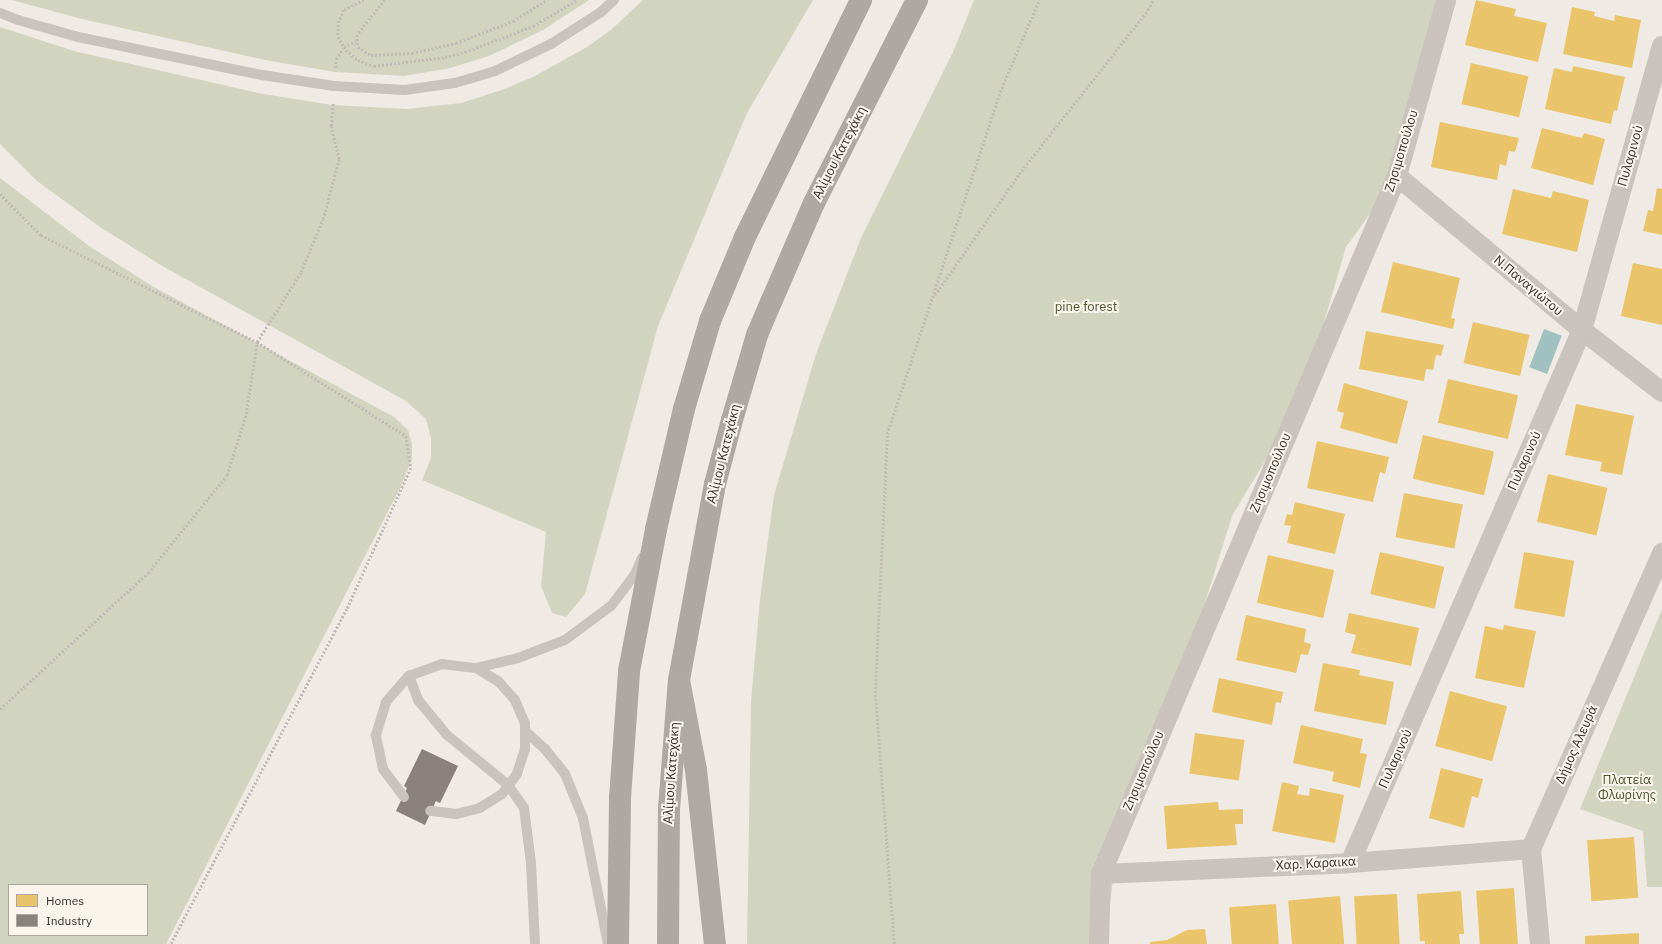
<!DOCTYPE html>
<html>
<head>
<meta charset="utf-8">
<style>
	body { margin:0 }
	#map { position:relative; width:1662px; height:944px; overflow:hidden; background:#efeae4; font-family:"IBM Plex Sans",sans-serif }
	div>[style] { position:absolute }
	.green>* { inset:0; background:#d1d5bf }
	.water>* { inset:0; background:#a1c1c0; transform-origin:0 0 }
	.homes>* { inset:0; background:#e9c46a; transform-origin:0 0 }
	.industry>* { inset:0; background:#8a817c }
	.path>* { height:2.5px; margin-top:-1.25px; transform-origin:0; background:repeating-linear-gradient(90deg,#c1bab6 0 2px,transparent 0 4px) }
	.service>* { height:10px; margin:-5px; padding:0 5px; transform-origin:5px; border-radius:5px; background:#c9c2bd }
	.minor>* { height:20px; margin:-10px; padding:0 10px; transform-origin:10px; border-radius:10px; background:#c9c2bd }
	.primary>* { height:22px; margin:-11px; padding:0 11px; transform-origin:11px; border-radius:11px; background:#aea7a2 }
	.motorway>* { height:22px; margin:-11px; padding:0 11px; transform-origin:11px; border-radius:11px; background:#aea9a3 }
	span { translate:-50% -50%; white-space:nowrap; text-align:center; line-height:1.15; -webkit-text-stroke:4px #faf4ed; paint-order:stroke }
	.street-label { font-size:13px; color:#3a2f2b }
	.park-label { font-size:13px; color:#4a582e }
	.legend { position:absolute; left:8px; top:884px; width:140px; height:52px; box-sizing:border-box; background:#faf4ed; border:1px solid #ada59f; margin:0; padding:5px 7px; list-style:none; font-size:12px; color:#3a2f2b }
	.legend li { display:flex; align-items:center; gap:8px; height:20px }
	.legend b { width:20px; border:1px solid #ada59f }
</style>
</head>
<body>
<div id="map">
	<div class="green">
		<div style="clip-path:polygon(12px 0,589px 0,543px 30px,489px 56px,450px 68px,404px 76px,335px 72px,265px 60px,82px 19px)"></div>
		<div style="clip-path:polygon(643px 0,813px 0,747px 113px,658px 326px,585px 594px,566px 617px,552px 613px,541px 586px,546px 532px,422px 480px,431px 458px,431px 438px,426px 419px,406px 401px,164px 267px,100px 227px,37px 181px,0 144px,0 27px,74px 51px,258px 93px,332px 105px,407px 109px,461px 103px,502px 90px,535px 76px,587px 47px,612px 29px)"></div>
		<div style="clip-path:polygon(974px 0,1445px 0,1396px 178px,1346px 247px,1301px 401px,1232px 516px,1178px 690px,1119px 831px,1105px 944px,747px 944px,751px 702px,760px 599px,774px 495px,816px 354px,861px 238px,953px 52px)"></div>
		<div style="clip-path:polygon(evenodd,0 178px,89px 246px,152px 286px,394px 417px,408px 430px,412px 444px,412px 459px,400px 488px,166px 944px,0 944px,0 178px,9px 885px,147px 885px,147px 935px,9px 935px,9px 885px)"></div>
		<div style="clip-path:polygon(1662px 609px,1662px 887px,1647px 887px,1643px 831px,1580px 809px)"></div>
	</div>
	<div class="water">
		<div style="left:1544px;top:329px;width:19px;height:41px;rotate:21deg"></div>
	</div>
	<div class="homes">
		<div style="clip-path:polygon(1476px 0,1516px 9px,1514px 16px,1547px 23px,1538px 62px,1465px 45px)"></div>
		<div style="clip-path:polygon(1572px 7px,1595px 12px,1594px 16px,1614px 21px,1615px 15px,1641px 20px,1632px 68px,1563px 54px)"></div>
		<div style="left:1471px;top:63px;width:59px;height:42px;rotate:13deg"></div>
		<div style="clip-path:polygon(1573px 66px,1625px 77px,1617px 111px,1614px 110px,1611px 124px,1545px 109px,1554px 68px,1572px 72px)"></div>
		<div style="clip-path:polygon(1440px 122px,1519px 138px,1515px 152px,1509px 151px,1506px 166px,1500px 164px,1497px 180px,1431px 167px)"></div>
		<div style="clip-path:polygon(1542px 128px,1582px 138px,1584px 133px,1605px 139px,1593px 185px,1531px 168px)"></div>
		<div style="clip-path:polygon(1657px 188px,1662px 189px,1662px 235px,1643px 231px,1648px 210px,1653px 211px)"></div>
		<div style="clip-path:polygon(1513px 189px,1551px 198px,1553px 191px,1589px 200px,1577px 252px,1502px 234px)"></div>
		<div style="clip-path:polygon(1393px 262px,1460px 278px,1451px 318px,1455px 319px,1453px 329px,1381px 312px)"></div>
		<div style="clip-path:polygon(1633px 263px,1662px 269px,1662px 325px,1621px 316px)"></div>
		<div style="left:1473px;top:322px;width:58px;height:42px;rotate:13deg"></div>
		<div style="clip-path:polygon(1366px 331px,1444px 345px,1441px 356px,1436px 355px,1433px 370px,1426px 369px,1424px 381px,1359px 369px)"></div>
		<div style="left:1448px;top:379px;width:72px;height:45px;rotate:13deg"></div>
		<div style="clip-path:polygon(1344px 383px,1408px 401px,1397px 444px,1340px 428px,1344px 413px,1337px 411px)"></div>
		<div style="clip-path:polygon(1576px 404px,1634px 416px,1622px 475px,1600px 471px,1602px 462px,1565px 455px)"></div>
		<div style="left:1423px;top:435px;width:73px;height:45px;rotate:13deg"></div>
		<div style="clip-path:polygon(1317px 441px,1389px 457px,1385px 474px,1380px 472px,1373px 502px,1307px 488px)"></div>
		<div style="left:1548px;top:474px;width:61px;height:49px;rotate:13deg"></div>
		<div style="left:1404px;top:493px;width:60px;height:45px;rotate:11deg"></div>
		<div style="clip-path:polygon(1295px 502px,1345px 514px,1335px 554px,1287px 543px,1291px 526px,1284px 525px,1287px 514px,1292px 515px)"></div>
		<div style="left:1380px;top:552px;width:66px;height:43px;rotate:13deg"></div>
		<div style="left:1524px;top:552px;width:51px;height:57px;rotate:10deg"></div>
		<div style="left:1268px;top:555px;width:68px;height:49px;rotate:13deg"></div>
		<div style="clip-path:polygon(1349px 613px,1419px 628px,1411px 666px,1351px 653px,1356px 635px,1345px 632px)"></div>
		<div style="clip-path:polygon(1246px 615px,1306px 629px,1304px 642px,1311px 644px,1308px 655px,1301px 654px,1296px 673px,1236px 660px)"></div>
		<div style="clip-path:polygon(1504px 625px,1536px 631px,1524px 688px,1475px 678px,1485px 626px,1503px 630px)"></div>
		<div style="clip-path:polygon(1323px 663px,1360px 670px,1359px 675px,1394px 682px,1386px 725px,1314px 711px)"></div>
		<div style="clip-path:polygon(1219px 678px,1283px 692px,1281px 703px,1276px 702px,1272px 725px,1212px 712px)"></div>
		<div style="left:1450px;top:691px;width:59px;height:57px;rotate:15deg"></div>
		<div style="clip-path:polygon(1301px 725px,1363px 739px,1360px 753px,1367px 754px,1360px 788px,1332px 781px,1334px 772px,1293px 763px)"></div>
		<div style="left:1195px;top:733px;width:50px;height:41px;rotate:8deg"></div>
		<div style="clip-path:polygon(1441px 768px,1483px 779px,1478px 798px,1472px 796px,1464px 828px,1429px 818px)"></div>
		<div style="clip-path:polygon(1282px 782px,1299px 786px,1297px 794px,1309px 796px,1310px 788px,1344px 795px,1335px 843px,1272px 831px)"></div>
		<div style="clip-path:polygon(1218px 802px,1219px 810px,1243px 809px,1243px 824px,1235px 824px,1237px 845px,1167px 849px,1164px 806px)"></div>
		<div style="left:1634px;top:837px;width:61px;height:47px;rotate:86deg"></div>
		<div style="left:1514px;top:888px;width:56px;height:38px;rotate:86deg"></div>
		<div style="clip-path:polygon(1461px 891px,1464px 934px,1459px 934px,1460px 944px,1425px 944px,1425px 941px,1420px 941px,1417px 894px)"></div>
		<div style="left:1397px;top:894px;width:50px;height:43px;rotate:87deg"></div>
		<div style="left:1340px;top:896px;width:48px;height:52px;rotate:85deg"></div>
		<div style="left:1276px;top:904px;width:40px;height:47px;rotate:86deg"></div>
		<div style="clip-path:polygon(1205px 929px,1207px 944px,1150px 944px,1150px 942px,1167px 940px,1187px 930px)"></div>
		<div style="clip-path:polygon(1639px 933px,1639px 944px,1585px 944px,1585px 936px)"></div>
	</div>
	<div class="industry">
		<div style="clip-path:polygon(422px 749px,458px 766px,440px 803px,436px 801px,425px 825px,396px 811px,407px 788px,404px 786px)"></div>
	</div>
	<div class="path">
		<div style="left:364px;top:0;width:22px;rotate:153deg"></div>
		<div style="left:344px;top:10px;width:12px;rotate:114deg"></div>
		<div style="left:339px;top:21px;width:16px;rotate:94deg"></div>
		<div style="left:338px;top:37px;width:15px;rotate:58deg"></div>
		<div style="left:346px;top:50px;width:16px;rotate:40deg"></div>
		<div style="left:358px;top:60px;width:17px;rotate:21deg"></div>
		<div style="left:374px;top:66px;width:72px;rotate:-7.2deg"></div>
		<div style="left:445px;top:57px;width:21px;rotate:-14deg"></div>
		<div style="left:465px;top:52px;width:73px;rotate:-20.9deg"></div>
		<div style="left:533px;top:26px;width:51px;rotate:-30.6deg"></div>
		<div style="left:385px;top:0;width:45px;rotate:128.7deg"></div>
		<div style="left:357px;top:35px;width:12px;rotate:85deg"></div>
		<div style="left:358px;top:47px;width:15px;rotate:32deg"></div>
		<div style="left:371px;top:55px;width:41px;rotate:-2.8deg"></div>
		<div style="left:412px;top:53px;width:45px;rotate:-12.8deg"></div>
		<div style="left:456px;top:43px;width:61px;rotate:-21.1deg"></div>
		<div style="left:513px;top:21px;width:39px;rotate:-32deg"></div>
		<div style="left:335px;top:68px;width:9px;rotate:-84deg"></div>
		<div style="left:336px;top:59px;width:14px;rotate:-56deg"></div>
		<div style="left:344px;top:47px;width:13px;rotate:-27deg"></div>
		<div style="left:0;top:194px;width:58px;rotate:45deg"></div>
		<div style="left:41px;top:235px;width:241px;rotate:26.4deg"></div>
		<div style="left:257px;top:342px;width:176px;rotate:32.2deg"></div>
		<div style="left:406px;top:436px;width:32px;rotate:81deg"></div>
		<div style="left:411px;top:468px;width:155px;rotate:114.4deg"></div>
		<div style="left:347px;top:609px;width:378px;rotate:117.7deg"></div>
		<div style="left:935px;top:295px;width:147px;rotate:-55.2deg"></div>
		<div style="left:1019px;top:174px;width:209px;rotate:-51.8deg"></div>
		<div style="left:1148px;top:10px;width:11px;rotate:-63deg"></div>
		<div style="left:0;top:709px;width:201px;rotate:-42.6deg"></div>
		<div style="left:148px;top:573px;width:126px;rotate:-51.1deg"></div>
		<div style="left:227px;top:475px;width:64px;rotate:-72.7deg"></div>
		<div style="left:246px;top:414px;width:73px;rotate:-81.3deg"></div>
		<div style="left:257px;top:342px;width:83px;rotate:-57.8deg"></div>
		<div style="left:301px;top:272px;width:57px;rotate:-67.5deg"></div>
		<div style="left:323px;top:219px;width:62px;rotate:-75.1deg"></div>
		<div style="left:339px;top:159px;width:34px;rotate:-104deg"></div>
		<div style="left:331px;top:126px;width:23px;rotate:-85deg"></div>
		<div style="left:894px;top:944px;width:252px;rotate:-94.3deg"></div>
		<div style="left:875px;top:693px;width:259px;rotate:-87.3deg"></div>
		<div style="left:887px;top:434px;width:360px;rotate:-71.7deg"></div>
		<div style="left:1000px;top:92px;width:100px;rotate:-67deg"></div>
	</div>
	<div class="service">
		<div style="left:0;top:13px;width:19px;rotate:21deg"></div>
		<div style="left:18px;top:20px;width:62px;rotate:15.8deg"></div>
		<div style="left:78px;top:37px;width:188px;rotate:11.7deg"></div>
		<div style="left:262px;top:75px;width:73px;rotate:8.7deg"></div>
		<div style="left:334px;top:86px;width:71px;rotate:3.2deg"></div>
		<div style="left:405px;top:90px;width:50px;rotate:-8deg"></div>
		<div style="left:455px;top:83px;width:42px;rotate:-16.7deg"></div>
		<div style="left:495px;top:71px;width:62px;rotate:-25.7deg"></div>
		<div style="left:551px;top:44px;width:59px;rotate:-32.6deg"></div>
		<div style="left:601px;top:12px;width:18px;rotate:-43deg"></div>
		<div style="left:476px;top:668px;width:43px;rotate:-13.4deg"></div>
		<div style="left:518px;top:658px;width:50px;rotate:-21deg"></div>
		<div style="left:565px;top:640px;width:57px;rotate:-36.5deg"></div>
		<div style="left:611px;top:606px;width:38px;rotate:-53deg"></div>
		<div style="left:634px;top:576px;width:20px;rotate:-66deg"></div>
		<div style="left:409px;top:676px;width:26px;rotate:69deg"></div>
		<div style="left:418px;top:700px;width:45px;rotate:50.4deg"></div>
		<div style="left:447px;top:735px;width:79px;rotate:39.3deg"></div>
		<div style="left:508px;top:785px;width:28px;rotate:55deg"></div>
		<div style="left:524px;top:808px;width:55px;rotate:82.7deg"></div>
		<div style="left:531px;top:863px;width:81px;rotate:87.2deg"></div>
		<div style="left:525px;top:731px;width:27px;rotate:42deg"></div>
		<div style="left:545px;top:749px;width:32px;rotate:51deg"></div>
		<div style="left:565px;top:774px;width:48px;rotate:67.8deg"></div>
		<div style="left:583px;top:818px;width:128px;rotate:78.8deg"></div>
		<div style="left:404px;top:797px;width:35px;rotate:-127deg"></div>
		<div style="left:383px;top:769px;width:35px;rotate:-102deg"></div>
		<div style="left:376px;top:735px;width:34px;rotate:-73deg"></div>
		<div style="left:386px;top:702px;width:35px;rotate:-49deg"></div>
		<div style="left:409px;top:676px;width:35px;rotate:-20deg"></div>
		<div style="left:442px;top:664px;width:34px;rotate:7deg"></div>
		<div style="left:476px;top:668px;width:26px;rotate:31deg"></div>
		<div style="left:498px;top:681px;width:25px;rotate:48deg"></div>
		<div style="left:515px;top:700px;width:26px;rotate:67deg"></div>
		<div style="left:525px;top:724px;width:25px;rotate:90deg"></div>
		<div style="left:525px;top:749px;width:26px;rotate:108deg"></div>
		<div style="left:517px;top:774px;width:25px;rotate:127deg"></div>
		<div style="left:502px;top:794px;width:26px;rotate:148deg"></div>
		<div style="left:480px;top:808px;width:25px;rotate:166deg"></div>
		<div style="left:456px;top:814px;width:26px;rotate:-173deg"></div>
	</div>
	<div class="minor">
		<div style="left:1397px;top:176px;width:241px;rotate:39.8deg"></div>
		<div style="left:1582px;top:330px;width:101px;rotate:37.8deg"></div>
		<div style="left:1350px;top:863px;width:581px;rotate:-66.48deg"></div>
		<div style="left:1582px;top:330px;width:295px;rotate:-74.3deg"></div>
		<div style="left:1101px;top:874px;width:249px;rotate:-2.5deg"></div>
		<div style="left:1350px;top:863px;width:182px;rotate:-4.4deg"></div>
		<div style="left:1099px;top:944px;width:70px;rotate:-88.4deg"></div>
		<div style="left:1101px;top:874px;width:758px;rotate:-67.02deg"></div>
		<div style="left:1397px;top:176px;width:183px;rotate:-74.4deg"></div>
		<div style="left:1540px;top:944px;width:95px;rotate:-95.4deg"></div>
		<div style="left:1531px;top:849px;width:324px;rotate:-66.1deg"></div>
	</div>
	<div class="primary">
		<div style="left:618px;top:944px;width:146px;rotate:-89.2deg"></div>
		<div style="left:620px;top:798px;width:127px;rotate:-85.9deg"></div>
		<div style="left:629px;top:671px;width:145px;rotate:-79.2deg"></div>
		<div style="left:656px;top:529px;width:123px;rotate:-76.9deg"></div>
		<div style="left:684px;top:409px;width:92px;rotate:-73.5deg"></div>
		<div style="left:710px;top:321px;width:91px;rotate:-67.4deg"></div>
		<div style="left:745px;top:237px;width:264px;rotate:-63.9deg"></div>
		<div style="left:668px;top:944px;width:135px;rotate:-89.6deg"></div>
		<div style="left:669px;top:809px;width:129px;rotate:-85.6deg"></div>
		<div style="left:679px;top:680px;width:199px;rotate:-79.6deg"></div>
		<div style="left:715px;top:484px;width:66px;rotate:-75.1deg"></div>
		<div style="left:732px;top:420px;width:89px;rotate:-73.6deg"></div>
		<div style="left:757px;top:335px;width:38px;rotate:-67deg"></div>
		<div style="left:772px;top:300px;width:106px;rotate:-66.6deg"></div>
		<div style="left:814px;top:203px;width:228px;rotate:-63.1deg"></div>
	</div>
	<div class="motorway">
		<div style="left:679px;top:680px;width:92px;rotate:79.3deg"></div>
		<div style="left:696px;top:770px;width:175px;rotate:83.8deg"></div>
	</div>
	<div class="street-label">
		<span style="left:1402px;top:151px;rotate:-73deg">Ζησιμοπούλου</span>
		<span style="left:840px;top:153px;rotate:-63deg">Αλίμου Κατεχάκη</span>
		<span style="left:1631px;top:156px;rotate:-74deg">Πυλαρινού</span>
		<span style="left:1528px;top:286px;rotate:40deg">Ν.Παναγιώτου</span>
		<span style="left:724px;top:454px;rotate:-76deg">Αλίμου Κατεχάκη</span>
		<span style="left:1525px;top:461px;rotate:-66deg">Πυλαρινού</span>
		<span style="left:1271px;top:473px;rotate:-67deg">Ζησιμοπούλου</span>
		<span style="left:1577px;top:745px;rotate:-66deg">Δήμος Αλευρά</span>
		<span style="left:1396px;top:759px;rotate:-66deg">Πυλαρινού</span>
		<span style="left:1144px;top:771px;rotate:-67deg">Ζησιμοπούλου</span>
		<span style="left:672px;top:773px;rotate:-86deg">Αλίμου Κατεχάκη</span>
		<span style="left:1316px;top:864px;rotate:-3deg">Χαρ. Καραικα</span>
	</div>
	<div class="park-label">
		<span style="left:1086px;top:307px">pine forest</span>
		<span style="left:1627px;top:788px">Πλατεία<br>Φλωρίνης</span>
	</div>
	<ul class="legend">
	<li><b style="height:11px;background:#e9c46a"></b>Homes</li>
	<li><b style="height:11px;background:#8a817c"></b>Industry</li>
	</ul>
</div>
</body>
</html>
